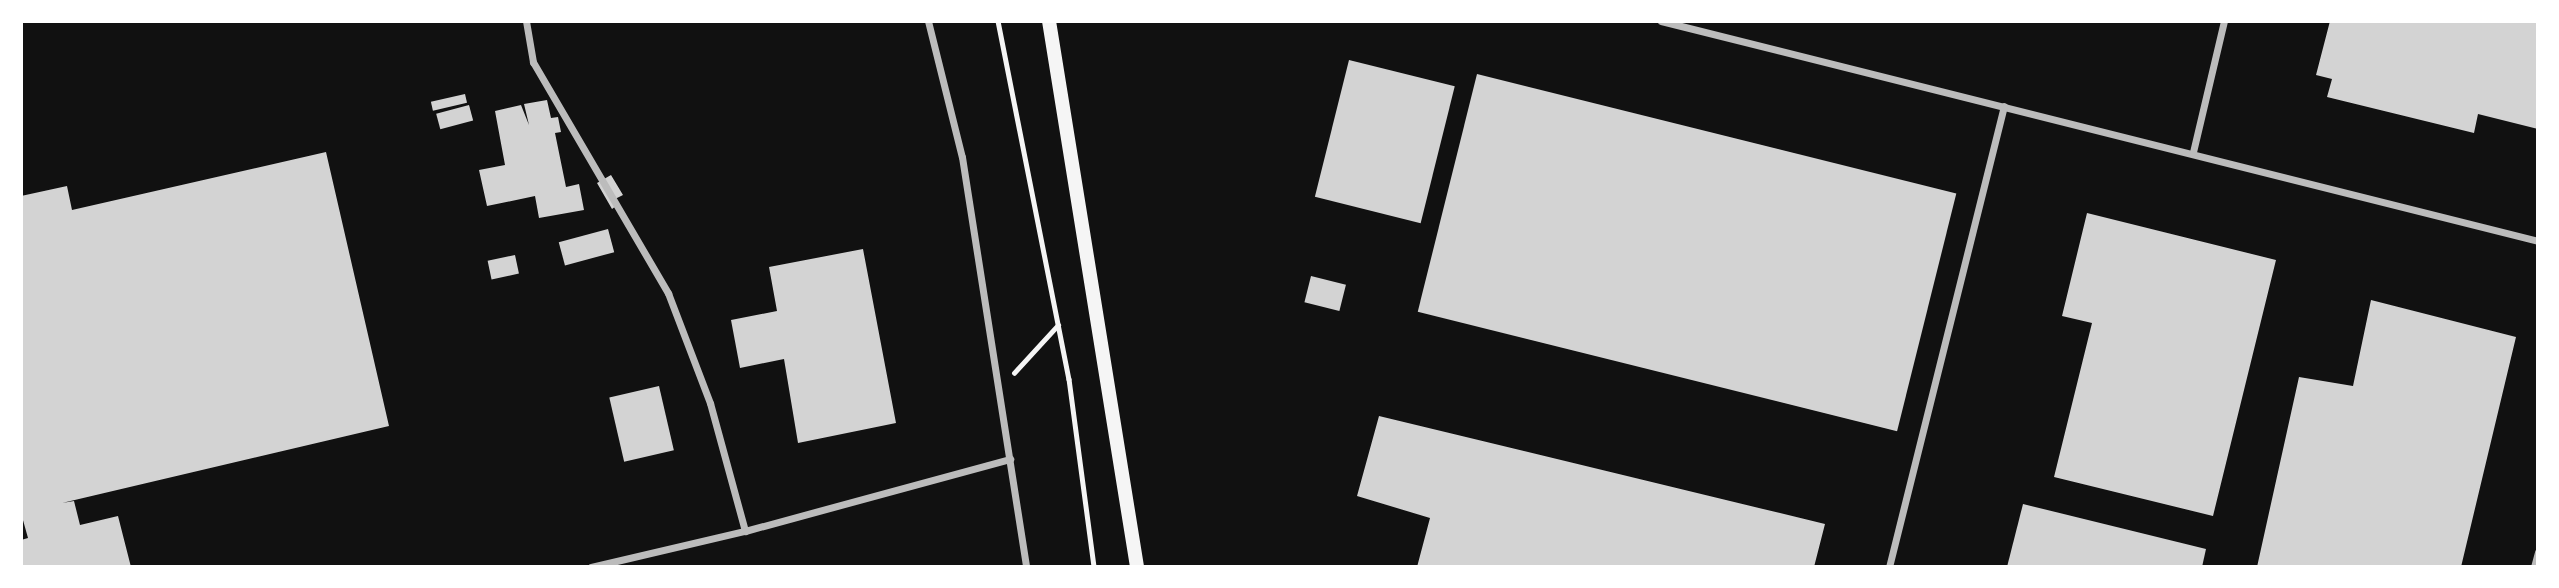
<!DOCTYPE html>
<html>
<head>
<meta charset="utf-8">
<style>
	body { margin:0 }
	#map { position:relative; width:2559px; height:588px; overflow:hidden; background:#111; font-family:Raleway,sans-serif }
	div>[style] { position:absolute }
	.building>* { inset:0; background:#d3d3d3; transform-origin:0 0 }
	.path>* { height:4.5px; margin:-2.25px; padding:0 2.25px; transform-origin:2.25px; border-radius:2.25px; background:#f5f5f5 }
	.minor>* { height:7px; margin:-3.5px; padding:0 3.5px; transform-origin:3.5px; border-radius:3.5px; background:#bcbcbc }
	.secondary>* { height:14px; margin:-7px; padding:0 7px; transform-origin:7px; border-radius:7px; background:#f5f5f5 }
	span { translate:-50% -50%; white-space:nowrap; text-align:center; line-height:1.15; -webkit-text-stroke:5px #fff; paint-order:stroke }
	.frame { position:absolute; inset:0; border:23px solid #fff; pointer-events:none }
</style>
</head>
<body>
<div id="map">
	<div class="building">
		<div style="clip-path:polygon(2330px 21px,2538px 21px,2538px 129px,2478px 114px,2474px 133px,2327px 97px,2332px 79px,2316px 75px)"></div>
		<div style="left:1349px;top:60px;width:109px;height:141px;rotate:14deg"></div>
		<div style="left:1477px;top:74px;width:494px;height:245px;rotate:14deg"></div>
		<div style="left:465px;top:94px;width:9px;height:35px;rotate:77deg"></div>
		<div style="clip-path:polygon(547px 100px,551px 118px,558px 117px,561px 132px,555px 133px,566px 187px,579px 184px,584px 210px,539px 218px,535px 196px,487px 206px,479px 170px,505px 165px,495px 111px,521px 105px,529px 125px,524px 104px)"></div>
		<div style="left:469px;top:105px;width:16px;height:34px;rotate:75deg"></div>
		<div style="clip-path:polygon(326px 152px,389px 426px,62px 503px,74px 501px,80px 525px,118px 516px,131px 567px,23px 567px,21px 540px,28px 538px,21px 513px,21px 196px,67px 186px,72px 210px)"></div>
		<div style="clip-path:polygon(611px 175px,623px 195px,613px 200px,616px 206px,612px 209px,597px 183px)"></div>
		<div style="clip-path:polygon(2087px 213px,2276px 260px,2213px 516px,2054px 477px,2092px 323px,2062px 316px)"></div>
		<div style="left:608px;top:229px;width:24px;height:51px;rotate:75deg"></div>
		<div style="clip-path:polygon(863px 249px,896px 423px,798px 443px,784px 359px,740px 368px,731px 320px,777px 311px,769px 267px)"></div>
		<div style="left:515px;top:255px;width:19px;height:28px;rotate:78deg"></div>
		<div style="left:1311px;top:276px;width:36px;height:27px;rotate:14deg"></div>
		<div style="clip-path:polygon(2371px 300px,2516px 337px,2461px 567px,2257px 567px,2299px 377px,2353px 386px)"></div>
		<div style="left:659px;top:386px;width:66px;height:51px;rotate:77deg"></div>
		<div style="clip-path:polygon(1379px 416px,1825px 524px,1814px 567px,1417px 567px,1430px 518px,1357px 496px)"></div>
		<div style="clip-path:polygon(2023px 504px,2206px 549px,2202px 567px,2007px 567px)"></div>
	</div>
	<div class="path">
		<div style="left:998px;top:21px;width:365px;rotate:78.8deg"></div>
		<div style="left:1069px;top:379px;width:190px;rotate:82.4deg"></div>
		<div style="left:1014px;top:373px;width:65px;rotate:-47.5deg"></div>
	</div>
	<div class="minor">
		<div style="left:526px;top:21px;width:42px;rotate:80.3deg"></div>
		<div style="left:533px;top:62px;width:268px;rotate:59.7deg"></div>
		<div style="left:668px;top:293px;width:118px;rotate:69.1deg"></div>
		<div style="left:710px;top:403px;width:133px;rotate:74.7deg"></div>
		<div style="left:928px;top:21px;width:140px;rotate:76deg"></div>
		<div style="left:962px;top:157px;width:415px;rotate:81.1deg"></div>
		<div style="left:1661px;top:21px;width:904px;rotate:14.08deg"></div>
		<div style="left:2193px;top:152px;width:135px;rotate:-76.7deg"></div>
		<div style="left:591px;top:567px;width:158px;rotate:-13.2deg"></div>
		<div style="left:745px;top:531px;width:275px;rotate:-15.2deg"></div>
		<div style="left:1889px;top:567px;width:475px;rotate:-76deg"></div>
		<div style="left:2534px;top:567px;width:16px;rotate:-75deg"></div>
	</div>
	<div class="secondary">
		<div style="left:1049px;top:21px;width:553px;rotate:80.84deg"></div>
	</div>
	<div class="frame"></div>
</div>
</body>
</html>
